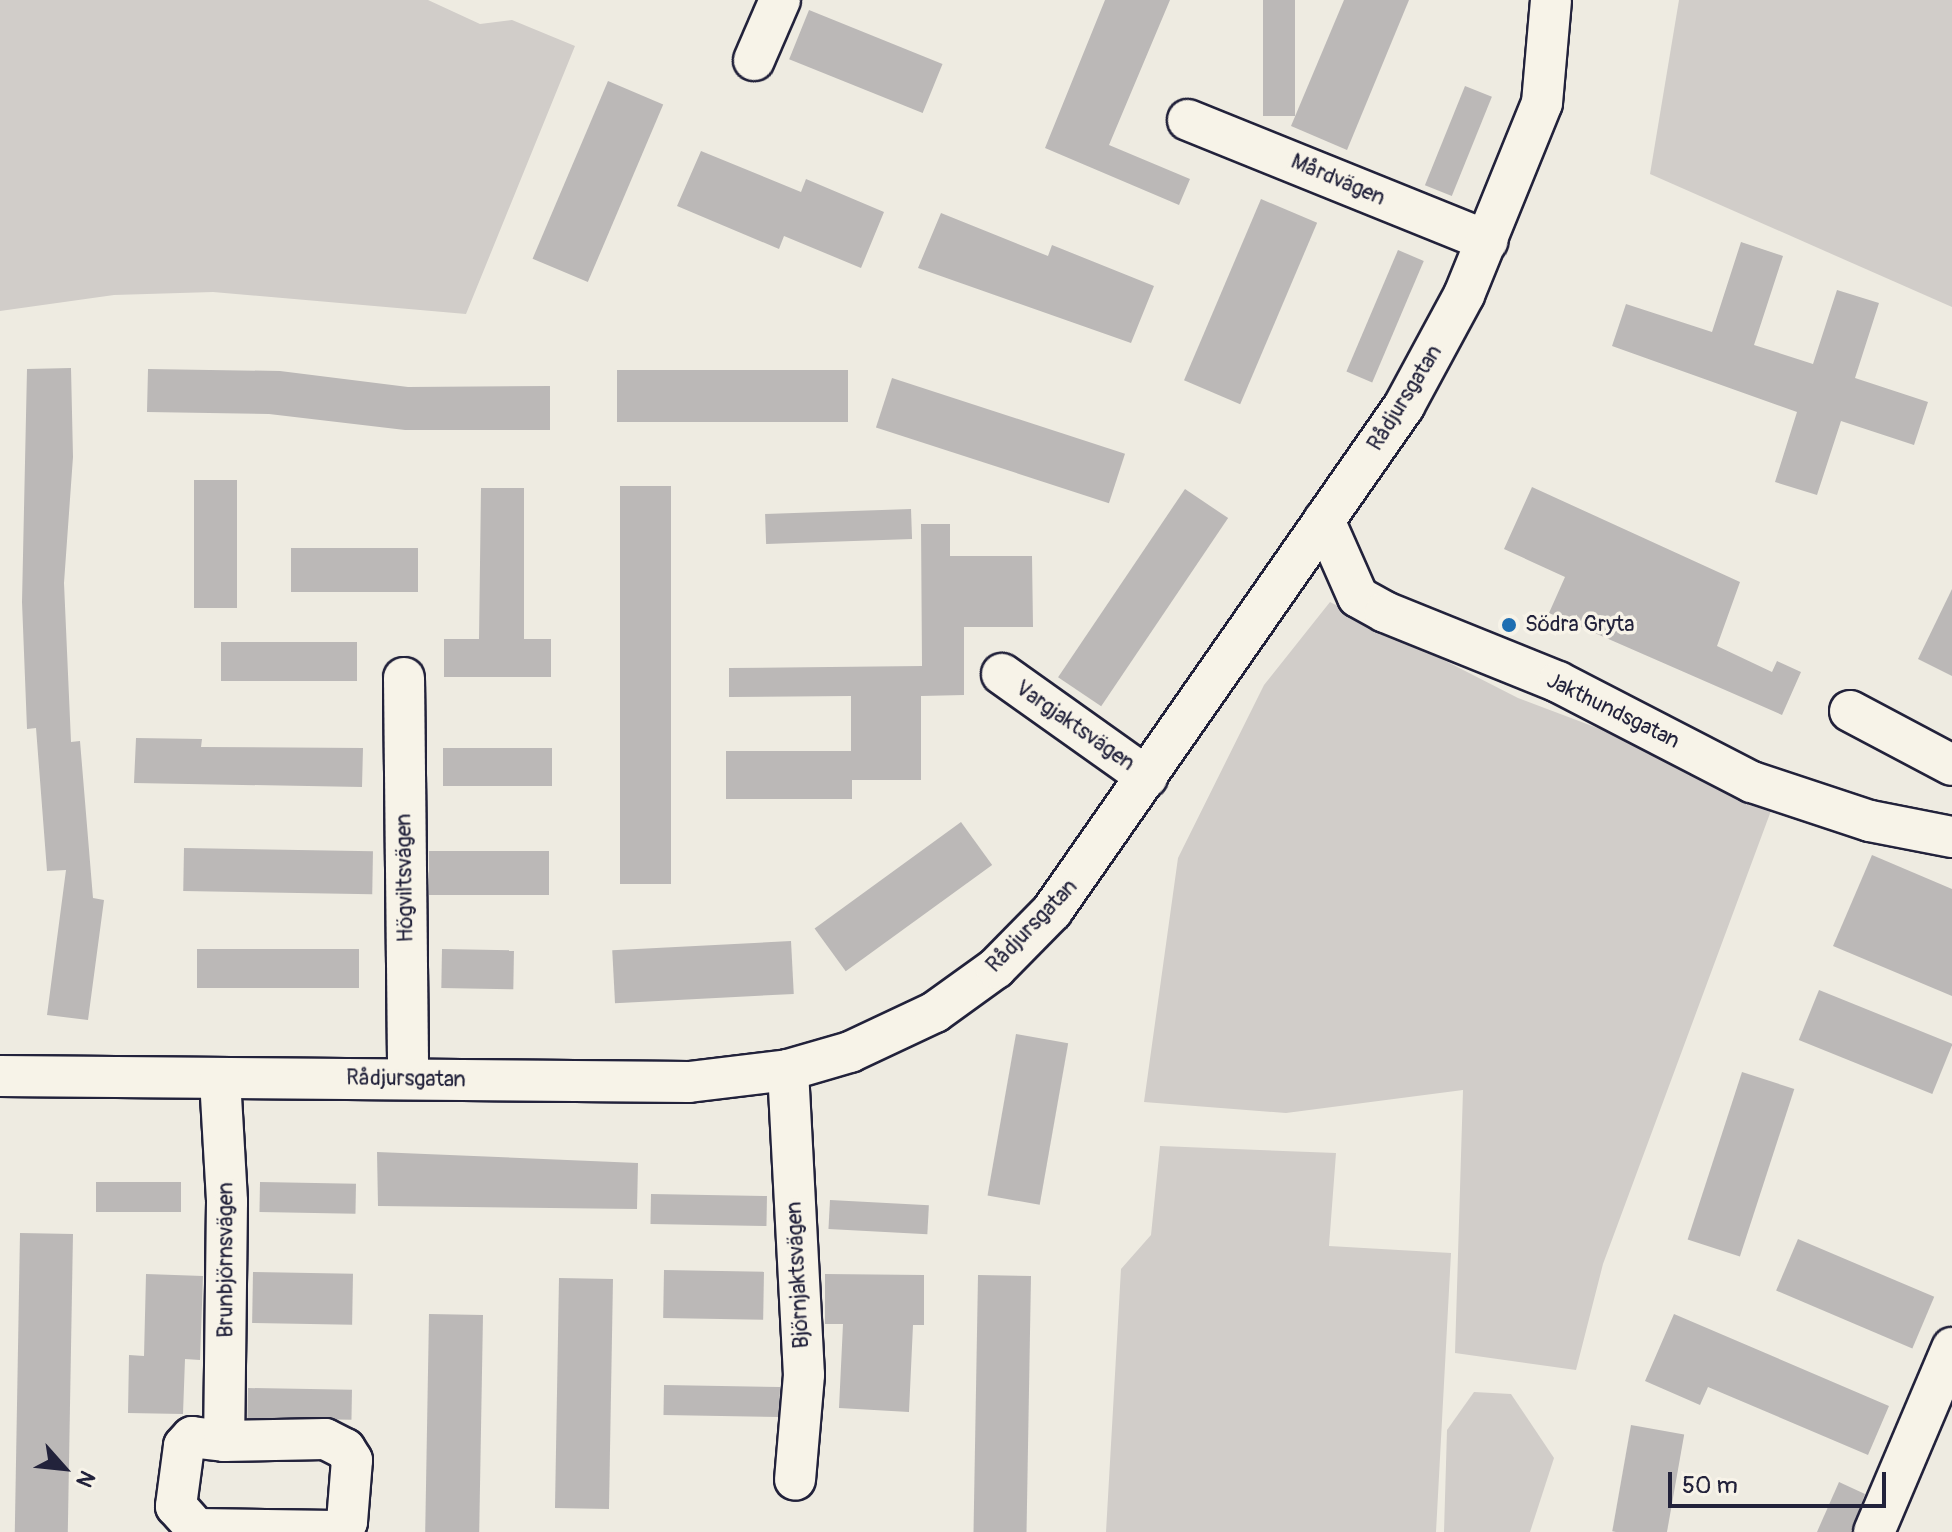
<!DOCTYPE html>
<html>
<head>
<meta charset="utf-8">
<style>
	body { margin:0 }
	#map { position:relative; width:1952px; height:1532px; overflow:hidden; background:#eeebe1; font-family:Pangolin,sans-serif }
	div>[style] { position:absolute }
	.green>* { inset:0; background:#d1cdc9 }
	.building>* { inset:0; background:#bbb8b7; transform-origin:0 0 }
	.roads { filter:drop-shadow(2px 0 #22223b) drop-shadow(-2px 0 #22223b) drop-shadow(0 2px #22223b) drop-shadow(0 -2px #22223b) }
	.minor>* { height:40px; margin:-20px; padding:0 20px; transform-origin:20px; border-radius:20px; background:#f7f3e8 }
	.dots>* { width:22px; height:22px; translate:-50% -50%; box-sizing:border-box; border:4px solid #f7f3e8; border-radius:50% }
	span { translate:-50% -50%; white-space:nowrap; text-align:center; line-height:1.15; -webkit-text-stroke:7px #f7f3e8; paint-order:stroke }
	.street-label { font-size:22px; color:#22223b }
	.poi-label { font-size:22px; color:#22223b }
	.left { translate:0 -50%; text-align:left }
	.north { position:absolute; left:24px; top:1428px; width:80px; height:80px; -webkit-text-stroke:6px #f7f3e8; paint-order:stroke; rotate:117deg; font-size:22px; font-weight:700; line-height:32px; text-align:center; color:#22223b }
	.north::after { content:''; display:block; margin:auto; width:28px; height:36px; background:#22223b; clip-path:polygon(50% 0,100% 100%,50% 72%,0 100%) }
	.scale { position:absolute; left:1668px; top:1472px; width:218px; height:36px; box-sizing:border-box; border:4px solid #22223b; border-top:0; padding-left:10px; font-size:24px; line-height:28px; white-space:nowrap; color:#22223b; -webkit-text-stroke:6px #f7f3e8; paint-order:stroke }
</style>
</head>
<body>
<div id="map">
	<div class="green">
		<div style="clip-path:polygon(0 0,428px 0,480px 24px,512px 20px,575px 46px,466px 314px,213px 292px,114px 295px,0 311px)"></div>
		<div style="clip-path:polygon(1679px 0,1952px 0,1952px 307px,1650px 174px)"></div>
		<div style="clip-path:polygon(1330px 602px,1518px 698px,1661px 752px,1772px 808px,1603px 1264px,1576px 1370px,1455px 1353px,1463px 1090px,1286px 1113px,1144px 1102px,1178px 858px,1264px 685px)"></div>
		<div style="clip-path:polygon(1160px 1146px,1336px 1153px,1329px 1246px,1451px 1253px,1436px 1532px,1106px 1532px,1121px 1269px,1151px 1235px)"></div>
		<div style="clip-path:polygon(1474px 1392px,1511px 1394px,1554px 1458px,1530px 1532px,1444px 1532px,1447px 1430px)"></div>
	</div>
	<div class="building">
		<div style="clip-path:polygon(1105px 0,1170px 0,1109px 145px,1190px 179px,1179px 205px,1045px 148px)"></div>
		<div style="left:1263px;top:0;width:32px;height:116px"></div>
		<div style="clip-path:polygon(1344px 0,1409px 0,1347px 150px,1291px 126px)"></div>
		<div style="left:809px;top:10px;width:144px;height:53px;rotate:22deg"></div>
		<div style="left:608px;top:81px;width:60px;height:193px;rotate:23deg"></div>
		<div style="left:1465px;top:86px;width:29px;height:107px;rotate:22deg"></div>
		<div style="clip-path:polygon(701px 151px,801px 192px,806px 179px,884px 212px,861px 268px,784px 236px,779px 249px,677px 206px)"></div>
		<div style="left:1261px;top:199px;width:61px;height:197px;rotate:23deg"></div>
		<div style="clip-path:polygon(941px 213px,1048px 256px,1052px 245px,1154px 286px,1131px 343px,918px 268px)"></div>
		<div style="clip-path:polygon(1741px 242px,1783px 256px,1754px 345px,1813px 364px,1837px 290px,1879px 303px,1855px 378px,1928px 402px,1914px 445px,1841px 421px,1817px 495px,1775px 482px,1797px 412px,1612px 346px,1626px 304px,1712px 332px)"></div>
		<div style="left:1398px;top:250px;width:28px;height:132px;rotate:23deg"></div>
		<div style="clip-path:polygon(71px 368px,73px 457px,64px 583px,71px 742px,80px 741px,93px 898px,104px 900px,88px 1020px,47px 1015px,66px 870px,47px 871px,36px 728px,27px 729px,22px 602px,27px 369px)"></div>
		<div style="clip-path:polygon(148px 369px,280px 371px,408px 387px,550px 386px,550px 430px,405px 430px,269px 414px,147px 412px)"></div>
		<div style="left:848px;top:370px;width:52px;height:231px;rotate:90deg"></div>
		<div style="left:892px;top:378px;width:245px;height:52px;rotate:18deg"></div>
		<div style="left:194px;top:480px;width:43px;height:128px"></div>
		<div style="left:671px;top:486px;width:398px;height:51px;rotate:90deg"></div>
		<div style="clip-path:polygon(1532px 487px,1740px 582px,1717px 646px,1772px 672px,1777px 661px,1801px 672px,1782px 715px,1549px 613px,1565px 577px,1504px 549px)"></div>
		<div style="clip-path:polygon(481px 488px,524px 488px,524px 639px,551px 639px,551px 677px,444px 677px,444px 639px,479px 639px)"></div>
		<div style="left:1185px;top:489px;width:52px;height:227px;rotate:34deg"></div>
		<div style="left:911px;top:509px;width:30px;height:146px;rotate:88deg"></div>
		<div style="clip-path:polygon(921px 524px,950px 524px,950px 556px,1032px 556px,1033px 627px,964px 627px,964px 695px,921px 696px,921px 780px,852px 780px,852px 799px,726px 799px,726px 751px,851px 751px,851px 696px,729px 697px,729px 668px,922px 666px)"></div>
		<div style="left:418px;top:548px;width:44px;height:127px;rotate:90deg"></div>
		<div style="clip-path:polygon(1952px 589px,1952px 676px,1918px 659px)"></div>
		<div style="left:221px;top:642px;width:136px;height:39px"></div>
		<div style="clip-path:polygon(136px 738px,202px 739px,201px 747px,363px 748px,362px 787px,134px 783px)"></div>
		<div style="left:443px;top:748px;width:109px;height:38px"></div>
		<div style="left:961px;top:822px;width:53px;height:181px;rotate:54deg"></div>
		<div style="left:184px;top:848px;width:189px;height:43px;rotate:1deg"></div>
		<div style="left:429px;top:851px;width:120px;height:44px"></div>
		<div style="clip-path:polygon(1872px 855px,1952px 889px,1952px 996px,1833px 946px)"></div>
		<div style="left:791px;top:941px;width:53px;height:179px;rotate:87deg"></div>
		<div style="left:197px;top:949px;width:162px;height:39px"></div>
		<div style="left:442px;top:949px;width:72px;height:39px;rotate:1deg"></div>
		<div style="left:1819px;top:990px;width:144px;height:54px;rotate:22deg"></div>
		<div style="left:1016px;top:1034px;width:53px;height:164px;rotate:10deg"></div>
		<div style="left:1742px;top:1072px;width:55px;height:176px;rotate:18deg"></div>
		<div style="clip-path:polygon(377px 1152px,638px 1163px,637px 1209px,378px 1206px)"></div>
		<div style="left:181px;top:1182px;width:30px;height:85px;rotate:90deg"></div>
		<div style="left:260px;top:1182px;width:96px;height:30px;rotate:1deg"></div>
		<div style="left:651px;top:1194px;width:116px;height:30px;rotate:1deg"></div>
		<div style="left:830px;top:1200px;width:99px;height:29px;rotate:3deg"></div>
		<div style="left:20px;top:1233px;width:53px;height:299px;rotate:1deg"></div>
		<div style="left:1798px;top:1239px;width:148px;height:56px;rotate:23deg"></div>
		<div style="left:664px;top:1270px;width:100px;height:48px;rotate:1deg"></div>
		<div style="left:253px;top:1272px;width:100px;height:51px;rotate:1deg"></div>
		<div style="clip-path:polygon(146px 1274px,203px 1276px,200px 1360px,185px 1359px,183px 1414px,128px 1413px,129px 1355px,144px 1356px)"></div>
		<div style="clip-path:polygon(825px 1274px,924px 1275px,924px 1325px,913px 1325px,909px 1412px,839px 1408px,843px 1324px,825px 1324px)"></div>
		<div style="left:978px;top:1275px;width:53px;height:257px;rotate:1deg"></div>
		<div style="left:559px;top:1278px;width:54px;height:230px;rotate:1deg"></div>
		<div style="left:429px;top:1314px;width:54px;height:218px;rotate:1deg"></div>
		<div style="clip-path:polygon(1674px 1314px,1889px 1406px,1868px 1455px,1708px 1387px,1700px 1405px,1645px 1381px)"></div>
		<div style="left:664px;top:1385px;width:116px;height:30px;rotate:1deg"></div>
		<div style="left:248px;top:1388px;width:104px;height:30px;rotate:1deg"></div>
		<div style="left:1631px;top:1425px;width:54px;height:108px;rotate:10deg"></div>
		<div style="clip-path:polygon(1839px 1482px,1865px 1494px,1851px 1532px,1817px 1532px)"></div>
	</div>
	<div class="roads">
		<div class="minor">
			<div style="left:754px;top:60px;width:65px;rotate:-66.6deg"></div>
			<div style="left:1188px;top:120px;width:323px;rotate:22deg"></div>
			<div style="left:1324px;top:520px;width:84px;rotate:66.2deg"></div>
			<div style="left:1358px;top:597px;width:31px;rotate:29deg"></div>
			<div style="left:1385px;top:612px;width:187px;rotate:22deg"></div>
			<div style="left:1558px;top:682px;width:218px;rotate:27.3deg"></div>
			<div style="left:1752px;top:782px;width:124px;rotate:18.3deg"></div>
			<div style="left:1870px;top:821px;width:84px;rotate:11deg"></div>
			<div style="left:1002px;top:674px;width:178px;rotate:35.4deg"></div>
			<div style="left:404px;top:678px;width:400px;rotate:89.4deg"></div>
			<div style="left:1850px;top:711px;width:115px;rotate:27.9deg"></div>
			<div style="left:788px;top:1070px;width:305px;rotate:87deg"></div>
			<div style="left:804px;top:1375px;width:105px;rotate:94.9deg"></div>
			<div style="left:0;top:1076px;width:689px;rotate:0.5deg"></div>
			<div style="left:689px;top:1082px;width:100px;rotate:-6.9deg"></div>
			<div style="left:788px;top:1070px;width:65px;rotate:-16.2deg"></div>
			<div style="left:850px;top:1052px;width:94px;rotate:-25.2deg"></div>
			<div style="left:935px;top:1012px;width:75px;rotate:-35.8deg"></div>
			<div style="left:996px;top:968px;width:80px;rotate:-45.5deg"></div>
			<div style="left:1052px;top:911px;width:616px;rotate:-55.12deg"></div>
			<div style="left:1404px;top:406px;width:126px;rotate:-61.6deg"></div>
			<div style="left:1464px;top:295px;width:207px;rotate:-67.9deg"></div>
			<div style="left:1542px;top:103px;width:103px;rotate:-85deg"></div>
			<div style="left:220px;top:1079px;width:123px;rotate:86.7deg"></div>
			<div style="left:227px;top:1202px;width:239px;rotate:90.7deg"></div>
			<div style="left:224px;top:1441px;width:32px;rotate:-173deg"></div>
			<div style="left:192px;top:1437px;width:12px;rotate:132deg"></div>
			<div style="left:184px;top:1446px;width:61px;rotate:97.6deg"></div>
			<div style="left:176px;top:1506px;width:31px;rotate:48deg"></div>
			<div style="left:197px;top:1529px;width:138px;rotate:0.8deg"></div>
			<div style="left:335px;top:1531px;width:15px;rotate:-37deg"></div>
			<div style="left:347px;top:1522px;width:62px;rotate:-85.4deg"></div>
			<div style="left:352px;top:1460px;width:13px;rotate:-122deg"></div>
			<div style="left:345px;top:1449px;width:22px;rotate:-153deg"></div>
			<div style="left:325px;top:1439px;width:101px;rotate:178.9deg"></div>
			<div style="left:1874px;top:1532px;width:200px;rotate:-67deg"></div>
		</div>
	</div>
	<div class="dots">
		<div style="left:1509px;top:625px;background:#1f6fb2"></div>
	</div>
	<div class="street-label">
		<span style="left:1338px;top:180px;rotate:23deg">Mårdvägen</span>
		<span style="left:1405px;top:398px;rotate:-58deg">Rådjursgatan</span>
		<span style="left:1613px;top:711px;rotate:26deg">Jakthundsgatan</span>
		<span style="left:1075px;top:726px;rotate:35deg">Vargjaktsvägen</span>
		<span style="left:405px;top:878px;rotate:-91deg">Högviltsvägen</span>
		<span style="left:1032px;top:926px;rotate:-46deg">Rådjursgatan</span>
		<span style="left:406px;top:1079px;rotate:1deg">Rådjursgatan</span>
		<span style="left:226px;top:1260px;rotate:-90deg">Brunbjörnsvägen</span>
		<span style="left:798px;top:1275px;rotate:-93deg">Björnjaktsvägen</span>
	</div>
	<div class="poi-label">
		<span class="left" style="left:1525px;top:625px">Södra Gryta</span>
	</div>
	<div class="north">N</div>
	<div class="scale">50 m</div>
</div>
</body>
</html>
